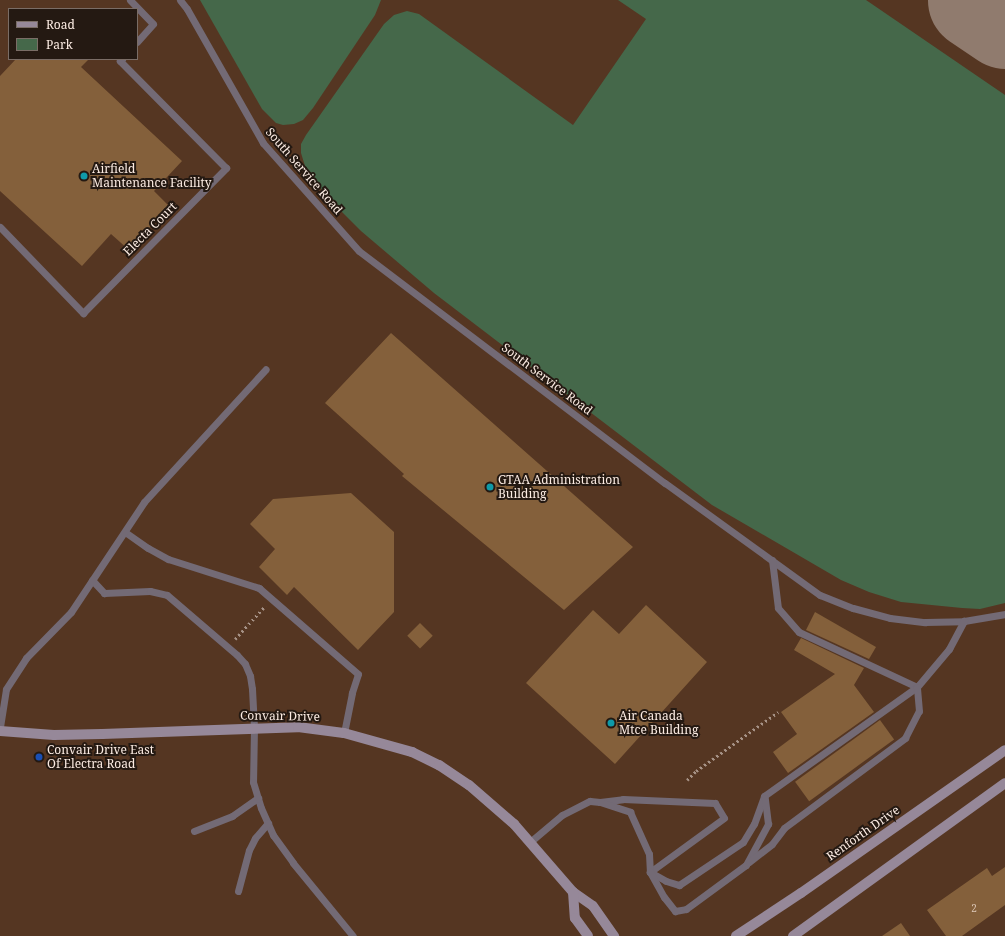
<!DOCTYPE html>
<html>
<head>
<meta charset="utf-8">
<style>
	body { margin:0 }
	#map { position:relative; width:1005px; height:936px; overflow:hidden; background:#462e1e; font-family:"Noto Serif",serif }
	div>[style] { position:absolute }
	.built>* { inset:0; background:#553622 }
	.green>* { inset:0; background:#45684a }
	.taxiway>* { height:39px; margin:-19.5px; padding:0 19.5px; transform-origin:19.5px; border-radius:19.5px; background:#907b6e }
	.runway>* { height:99px; margin:-49.5px; padding:0 49.5px; transform-origin:49.5px; border-radius:49.5px; background:#907b6e }
	.building>* { inset:0; background:#84603b; transform-origin:0 0 }
	.path>* { height:2.5px; margin-top:-1.25px; transform-origin:0; background:repeating-linear-gradient(90deg,#a69286 0 2px,transparent 0 5px) }
	.lane>* { height:7px; margin:-3.5px; padding:0 3.5px; transform-origin:3.5px; border-radius:3.5px; background:#736a75 }
	.secondary>* { height:10px; margin:-5px; padding:0 5px; transform-origin:5px; border-radius:5px; background:#968899 }
	.dots>* { width:11px; height:11px; translate:-50% -50%; box-sizing:border-box; border:2px solid #241912; border-radius:50% }
	span { translate:-50% -50%; white-space:nowrap; text-align:center; line-height:1.15; -webkit-text-stroke:4px #241912; paint-order:stroke }
	.number-label { font-size:10px; color:#dec9b9 }
	.number-label span { -webkit-text-stroke-width:0 }
	.poi-label { font-size:12px; color:#fcece3 }
	.left { translate:0 -50%; text-align:left }
	.street-label { font-size:12px; color:#fcece3 }
	.legend { position:absolute; left:8px; top:8px; width:130px; height:52px; box-sizing:border-box; background:#241912; border:1px solid #7a6d66; margin:0; padding:5px 7px; list-style:none; font-size:12px; color:#fcece3 }
	.legend li { display:flex; align-items:center; gap:8px; height:20px }
	.legend b { width:20px; border:1px solid #7a6d66 }
</style>
</head>
<body>
<div id="map">
	<div class="built">
		<div style="clip-path:polygon(evenodd,0 0,1005px 0,1005px 936px,0 936px,0 0,9px 9px,137px 9px,137px 59px,9px 59px,9px 9px)"></div>
	</div>
	<div class="green">
		<div style="clip-path:polygon(200px 0,381px 0,375px 15px,313px 108px,303px 120px,294px 124px,283px 125px,276px 123px,262px 109px)"></div>
		<div style="clip-path:polygon(618px 0,866px 0,1005px 95px,1005px 603px,980px 609px,962px 608px,901px 602px,869px 592px,841px 580px,712px 505px,434px 293px,361px 231px,327px 197px,305px 166px,301px 153px,301px 144px,306px 135px,384px 24px,394px 15px,407px 11px,419px 14px,573px 125px,646px 19px)"></div>
	</div>
	<div class="taxiway">
		<div style="left:995px;top:0;width:12px;rotate:31deg"></div>
	</div>
	<div class="runway">
		<div style="left:977px;top:0;width:34px;rotate:34deg"></div>
	</div>
	<div class="building">
		<div style="clip-path:polygon(16px 59px,89px 59px,81px 67px,182px 161px,154px 191px,169px 206px,129px 250px,111px 234px,82px 266px,0 191px,0 76px)"></div>
		<div style="clip-path:polygon(391px 333px,633px 547px,564px 610px,402px 476px,404px 474px,325px 403px)"></div>
		<div style="clip-path:polygon(351px 493px,394px 532px,394px 612px,358px 650px,294px 587px,287px 595px,259px 567px,275px 549px,250px 524px,273px 499px)"></div>
		<div style="clip-path:polygon(646px 605px,707px 662px,615px 764px,526px 683px,593px 610px,619px 634px)"></div>
		<div style="clip-path:polygon(815px 612px,876px 647px,869px 659px,806px 630px)"></div>
		<div style="left:420px;top:623px;width:18px;height:18px;rotate:45deg"></div>
		<div style="clip-path:polygon(801px 638px,864px 668px,854px 685px,874px 712px,788px 773px,773px 752px,797px 734px,781px 712px,835px 674px,794px 650px)"></div>
		<div style="left:880px;top:720px;width:24px;height:105px;rotate:54deg"></div>
		<div style="clip-path:polygon(1005px 867px,1005px 905px,962px 936px,946px 936px,927px 910px,987px 868px,992px 876px)"></div>
		<div style="clip-path:polygon(901px 923px,910px 936px,882px 936px)"></div>
	</div>
	<div class="path">
		<div style="left:235px;top:639px;width:45px;rotate:-47.7deg"></div>
		<div style="left:687px;top:780px;width:13px;rotate:-45deg"></div>
		<div style="left:696px;top:771px;width:101px;rotate:-35.7deg"></div>
	</div>
	<div class="lane">
		<div style="left:130px;top:0;width:33px;rotate:46deg"></div>
		<div style="left:153px;top:24px;width:24px;rotate:132deg"></div>
		<div style="left:180px;top:0;width:11px;rotate:52deg"></div>
		<div style="left:187px;top:9px;width:154px;rotate:60.4deg"></div>
		<div style="left:263px;top:143px;width:144px;rotate:48.4deg"></div>
		<div style="left:359px;top:251px;width:384px;rotate:37.2deg"></div>
		<div style="left:665px;top:483px;width:191px;rotate:35.9deg"></div>
		<div style="left:820px;top:595px;width:35px;rotate:22deg"></div>
		<div style="left:853px;top:608px;width:38px;rotate:15deg"></div>
		<div style="left:890px;top:618px;width:35px;rotate:7deg"></div>
		<div style="left:925px;top:622px;width:39px;rotate:-1deg"></div>
		<div style="left:964px;top:621px;width:42px;rotate:-9.7deg"></div>
		<div style="left:0;top:227px;width:120px;rotate:46deg"></div>
		<div style="left:83px;top:313px;width:204px;rotate:-45.4deg"></div>
		<div style="left:226px;top:168px;width:151px;rotate:-134.7deg"></div>
		<div style="left:120px;top:61px;width:3px;rotate:-45deg"></div>
		<div style="left:125px;top:532px;width:28px;rotate:35deg"></div>
		<div style="left:148px;top:548px;width:23px;rotate:29deg"></div>
		<div style="left:168px;top:559px;width:96px;rotate:17.7deg"></div>
		<div style="left:259px;top:588px;width:131px;rotate:41deg"></div>
		<div style="left:358px;top:674px;width:20px;rotate:108deg"></div>
		<div style="left:352px;top:693px;width:41px;rotate:101.3deg"></div>
		<div style="left:772px;top:560px;width:48px;rotate:82.9deg"></div>
		<div style="left:778px;top:608px;width:32px;rotate:49deg"></div>
		<div style="left:799px;top:632px;width:130px;rotate:25deg"></div>
		<div style="left:92px;top:580px;width:18px;rotate:47deg"></div>
		<div style="left:104px;top:593px;width:46px;rotate:-2.5deg"></div>
		<div style="left:150px;top:591px;width:17px;rotate:13deg"></div>
		<div style="left:167px;top:595px;width:92px;rotate:40.6deg"></div>
		<div style="left:237px;top:655px;width:12px;rotate:48deg"></div>
		<div style="left:245px;top:664px;width:13px;rotate:67deg"></div>
		<div style="left:250px;top:676px;width:13px;rotate:81deg"></div>
		<div style="left:252px;top:689px;width:38px;rotate:87deg"></div>
		<div style="left:254px;top:727px;width:55px;rotate:91deg"></div>
		<div style="left:253px;top:782px;width:27px;rotate:73deg"></div>
		<div style="left:261px;top:808px;width:30px;rotate:66deg"></div>
		<div style="left:273px;top:835px;width:34px;rotate:54deg"></div>
		<div style="left:293px;top:863px;width:94px;rotate:50.6deg"></div>
		<div style="left:0;top:727px;width:38px;rotate:-81deg"></div>
		<div style="left:6px;top:689px;width:37px;rotate:-57deg"></div>
		<div style="left:26px;top:658px;width:64px;rotate:-45.6deg"></div>
		<div style="left:71px;top:612px;width:132px;rotate:-56.4deg"></div>
		<div style="left:144px;top:502px;width:180px;rotate:-47.5deg"></div>
		<div style="left:600px;top:802px;width:23px;rotate:-7deg"></div>
		<div style="left:623px;top:799px;width:92px;rotate:2.5deg"></div>
		<div style="left:715px;top:803px;width:17px;rotate:59deg"></div>
		<div style="left:724px;top:818px;width:92px;rotate:143.9deg"></div>
		<div style="left:650px;top:872px;width:18px;rotate:29deg"></div>
		<div style="left:666px;top:881px;width:14px;rotate:17deg"></div>
		<div style="left:679px;top:885px;width:77px;rotate:-33.9deg"></div>
		<div style="left:743px;top:842px;width:21px;rotate:-59deg"></div>
		<div style="left:754px;top:824px;width:30px;rotate:-70deg"></div>
		<div style="left:764px;top:796px;width:188px;rotate:-35.5deg"></div>
		<div style="left:917px;top:687px;width:50px;rotate:-49.9deg"></div>
		<div style="left:949px;top:649px;width:32px;rotate:-62deg"></div>
		<div style="left:194px;top:831px;width:41px;rotate:-21.5deg"></div>
		<div style="left:232px;top:816px;width:32px;rotate:-35deg"></div>
		<div style="left:530px;top:842px;width:42px;rotate:-40.2deg"></div>
		<div style="left:562px;top:815px;width:31px;rotate:-27deg"></div>
		<div style="left:590px;top:801px;width:10px;rotate:6deg"></div>
		<div style="left:600px;top:802px;width:32px;rotate:18deg"></div>
		<div style="left:630px;top:812px;width:46px;rotate:65.7deg"></div>
		<div style="left:649px;top:854px;width:18px;rotate:87deg"></div>
		<div style="left:650px;top:872px;width:29px;rotate:61deg"></div>
		<div style="left:664px;top:897px;width:18px;rotate:52deg"></div>
		<div style="left:675px;top:911px;width:11px;rotate:-10deg"></div>
		<div style="left:686px;top:909px;width:74px;rotate:-36.3deg"></div>
		<div style="left:746px;top:865px;width:47px;rotate:-61.8deg"></div>
		<div style="left:768px;top:824px;width:26px;rotate:-97deg"></div>
		<div style="left:749px;top:862px;width:29px;rotate:-38deg"></div>
		<div style="left:772px;top:844px;width:20px;rotate:-53deg"></div>
		<div style="left:784px;top:828px;width:151px;rotate:-36.6deg"></div>
		<div style="left:905px;top:738px;width:30px;rotate:-63deg"></div>
		<div style="left:919px;top:711px;width:24px;rotate:-95deg"></div>
		<div style="left:238px;top:891px;width:42px;rotate:-75deg"></div>
		<div style="left:249px;top:850px;width:13px;rotate:-63deg"></div>
		<div style="left:255px;top:838px;width:20px;rotate:-49deg"></div>
	</div>
	<div class="secondary">
		<div style="left:0;top:731px;width:54px;rotate:4.2deg"></div>
		<div style="left:54px;top:735px;width:48px;rotate:-1.2deg"></div>
		<div style="left:102px;top:734px;width:196px;rotate:-2deg"></div>
		<div style="left:298px;top:727px;width:46px;rotate:7.4deg"></div>
		<div style="left:344px;top:733px;width:71px;rotate:15.6deg"></div>
		<div style="left:412px;top:752px;width:30px;rotate:26deg"></div>
		<div style="left:439px;top:765px;width:36px;rotate:34deg"></div>
		<div style="left:469px;top:785px;width:60px;rotate:40.9deg"></div>
		<div style="left:514px;top:824px;width:90px;rotate:49.1deg"></div>
		<div style="left:573px;top:892px;width:24px;rotate:35deg"></div>
		<div style="left:593px;top:906px;width:37px;rotate:55deg"></div>
		<div style="left:573px;top:892px;width:26px;rotate:86deg"></div>
		<div style="left:575px;top:918px;width:22px;rotate:54deg"></div>
		<div style="left:736px;top:936px;width:78px;rotate:-33.5deg"></div>
		<div style="left:801px;top:893px;width:249px;rotate:-35deg"></div>
		<div style="left:793px;top:936px;width:261px;rotate:-35.8deg"></div>
	</div>
	<div class="dots">
		<div style="left:84px;top:176px;background:#0f9aa8"></div>
		<div style="left:490px;top:487px;background:#0f9aa8"></div>
		<div style="left:611px;top:723px;background:#0f9aa8"></div>
		<div style="left:39px;top:757px;background:#1a4fb4"></div>
	</div>
	<div class="number-label">
		<span style="left:974px;top:909px">2</span>
	</div>
	<div class="poi-label">
		<span class="left" style="left:92px;top:176px">Airfield<br>Maintenance Facility</span>
		<span class="left" style="left:498px;top:487px">GTAA Administration<br>Building</span>
		<span class="left" style="left:619px;top:723px">Air Canada<br>Mtce Building</span>
		<span class="left" style="left:47px;top:757px">Convair Drive East<br>Of Electra Road</span>
	</div>
	<div class="street-label">
		<span style="left:304px;top:171px;rotate:49deg">South Service Road</span>
		<span style="left:150px;top:229px;rotate:-45deg">Electa Court</span>
		<span style="left:547px;top:379px;rotate:37deg">South Service Road</span>
		<span style="left:280px;top:716px;rotate:1deg">Convair Drive</span>
		<span style="left:863px;top:833px;rotate:-35deg">Renforth Drive</span>
	</div>
	<ul class="legend">
	<li><b style="height:5px;background:#968899"></b>Road</li>
	<li><b style="height:11px;background:#45684a"></b>Park</li>
	</ul>
</div>
</body>
</html>
